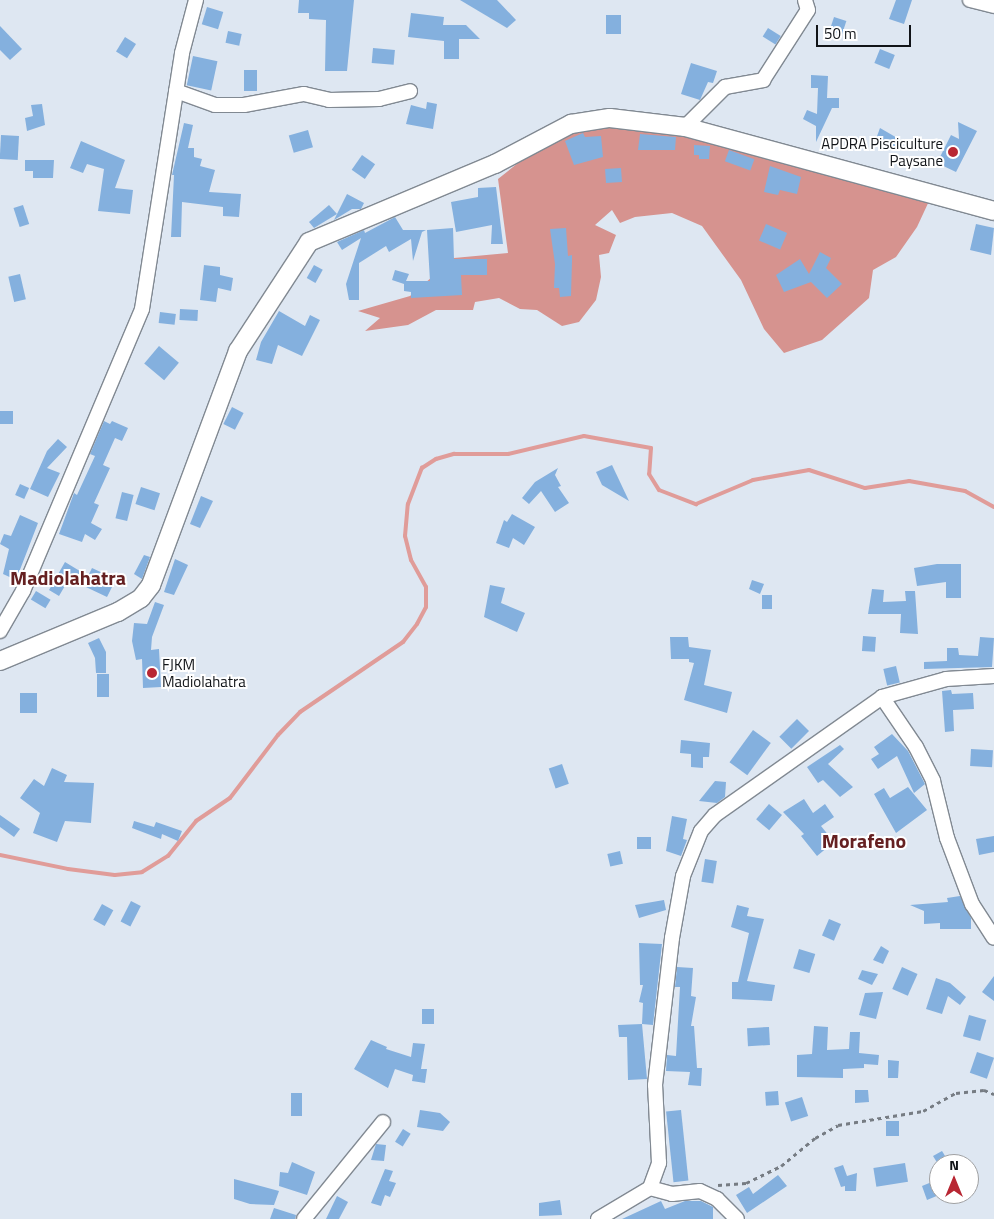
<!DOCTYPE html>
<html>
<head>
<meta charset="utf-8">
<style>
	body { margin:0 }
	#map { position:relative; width:994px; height:1219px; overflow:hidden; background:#dee7f2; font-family:"Titillium Web",sans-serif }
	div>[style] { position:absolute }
	.forest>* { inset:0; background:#d6938f }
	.stream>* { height:4px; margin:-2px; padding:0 2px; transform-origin:2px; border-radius:2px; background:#e09c99 }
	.building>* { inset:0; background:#84b0de; transform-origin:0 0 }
	.path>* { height:2.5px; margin-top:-1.25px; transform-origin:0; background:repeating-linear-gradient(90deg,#767c83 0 4px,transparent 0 8px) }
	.roads { filter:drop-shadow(1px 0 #818992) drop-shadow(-1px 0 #818992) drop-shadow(0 1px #818992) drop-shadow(0 -1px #818992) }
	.minor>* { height:14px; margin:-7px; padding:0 7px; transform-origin:7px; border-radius:7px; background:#fff }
	.tertiary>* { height:18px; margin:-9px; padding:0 9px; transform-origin:9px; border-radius:9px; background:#fff }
	.dots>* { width:14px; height:14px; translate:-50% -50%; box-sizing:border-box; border:2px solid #fff; border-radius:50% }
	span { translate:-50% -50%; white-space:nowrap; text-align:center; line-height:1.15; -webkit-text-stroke:4px #fff; paint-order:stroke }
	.poi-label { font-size:15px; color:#111418 }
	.right { translate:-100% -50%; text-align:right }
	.left { translate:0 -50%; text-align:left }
	.district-label { font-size:20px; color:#652021; font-weight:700 }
	.north { position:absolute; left:929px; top:1154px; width:50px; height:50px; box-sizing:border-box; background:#fff; border:1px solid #a0a1a3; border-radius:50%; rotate:0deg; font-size:14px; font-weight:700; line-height:20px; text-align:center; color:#111418 }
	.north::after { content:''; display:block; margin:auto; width:18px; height:22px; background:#b82733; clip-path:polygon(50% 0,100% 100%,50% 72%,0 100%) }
	.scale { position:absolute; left:816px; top:25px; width:95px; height:22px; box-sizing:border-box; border:2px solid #111418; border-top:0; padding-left:6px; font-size:15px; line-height:18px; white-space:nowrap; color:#111418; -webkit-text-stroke:4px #fff; paint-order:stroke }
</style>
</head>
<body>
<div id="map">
	<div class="forest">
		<div style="clip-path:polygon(609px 125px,696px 137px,930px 199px,917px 227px,896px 257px,873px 270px,869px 298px,822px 340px,784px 353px,764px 329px,741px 280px,702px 226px,672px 213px,635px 217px,620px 223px,612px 210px,595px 225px,616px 235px,609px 253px,599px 255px,601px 277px,596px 300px,579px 322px,562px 326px,537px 310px,520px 309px,499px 298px,475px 302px,473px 310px,436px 310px,408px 325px,365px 331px,380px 318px,358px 311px,410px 296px,454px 258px,508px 253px,498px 179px,523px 159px,575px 131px)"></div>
	</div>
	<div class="stream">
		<div style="left:0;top:855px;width:69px;rotate:11.6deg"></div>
		<div style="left:68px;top:869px;width:47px;rotate:7.3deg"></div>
		<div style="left:115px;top:875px;width:27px;rotate:-6deg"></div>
		<div style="left:142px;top:872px;width:31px;rotate:-32deg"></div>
		<div style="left:168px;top:856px;width:45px;rotate:-51.3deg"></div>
		<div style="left:196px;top:821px;width:41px;rotate:-34.1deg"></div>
		<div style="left:230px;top:798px;width:79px;rotate:-52.7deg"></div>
		<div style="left:278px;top:735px;width:32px;rotate:-46deg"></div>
		<div style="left:300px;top:712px;width:125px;rotate:-34.2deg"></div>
		<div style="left:403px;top:642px;width:23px;rotate:-52deg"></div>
		<div style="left:417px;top:624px;width:19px;rotate:-62deg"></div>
		<div style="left:426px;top:607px;width:20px;rotate:-90deg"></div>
		<div style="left:426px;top:587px;width:31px;rotate:-119deg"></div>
		<div style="left:411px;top:560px;width:25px;rotate:-104deg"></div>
		<div style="left:405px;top:536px;width:32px;rotate:-85deg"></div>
		<div style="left:408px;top:504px;width:39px;rotate:-69deg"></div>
		<div style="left:422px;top:468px;width:17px;rotate:-33deg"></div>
		<div style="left:436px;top:459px;width:19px;rotate:-16deg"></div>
		<div style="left:454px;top:454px;width:54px"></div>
		<div style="left:508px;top:454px;width:78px;rotate:-13.3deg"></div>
		<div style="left:584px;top:436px;width:68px;rotate:10.2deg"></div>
		<div style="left:651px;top:448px;width:26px;rotate:94deg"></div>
		<div style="left:649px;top:474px;width:19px;rotate:58deg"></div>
		<div style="left:659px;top:490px;width:40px;rotate:21deg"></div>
		<div style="left:696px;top:504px;width:62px;rotate:-22.8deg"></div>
		<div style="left:753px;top:480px;width:57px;rotate:-10.1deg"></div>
		<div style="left:809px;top:470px;width:59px;rotate:17.8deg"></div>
		<div style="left:865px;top:488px;width:45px;rotate:-9deg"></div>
		<div style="left:909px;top:481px;width:57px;rotate:10.1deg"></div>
		<div style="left:965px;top:491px;width:33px;rotate:29deg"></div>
	</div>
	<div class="building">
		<div style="clip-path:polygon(299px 0,354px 0,347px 71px,325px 71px,326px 20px,309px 19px,309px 13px,298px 13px)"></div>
		<div style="clip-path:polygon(460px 0,497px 0,516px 20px,507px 28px)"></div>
		<div style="clip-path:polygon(896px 0,912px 0,904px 24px,889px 19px)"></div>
		<div style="left:207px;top:7px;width:17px;height:18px;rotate:17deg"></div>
		<div style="clip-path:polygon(411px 13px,444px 17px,443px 25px,466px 25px,480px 39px,459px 39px,459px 59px,444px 59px,444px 41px,408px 37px)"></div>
		<div style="left:606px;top:15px;width:15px;height:19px"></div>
		<div style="left:834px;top:17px;width:13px;height:14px;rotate:18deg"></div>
		<div style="clip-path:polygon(0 26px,22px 49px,10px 60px,0 50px)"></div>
		<div style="left:768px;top:28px;width:15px;height:10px;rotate:32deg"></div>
		<div style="left:228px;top:31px;width:14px;height:12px;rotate:12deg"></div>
		<div style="left:125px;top:37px;width:13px;height:17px;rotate:32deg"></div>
		<div style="left:373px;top:48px;width:22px;height:15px;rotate:5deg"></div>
		<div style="left:880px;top:49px;width:16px;height:15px;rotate:22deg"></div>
		<div style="left:193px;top:56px;width:25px;height:30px;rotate:12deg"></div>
		<div style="clip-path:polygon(691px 63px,717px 71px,713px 83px,708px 82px,700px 100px,681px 94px)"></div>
		<div style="left:244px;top:70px;width:13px;height:21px"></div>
		<div style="clip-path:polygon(811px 75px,828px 76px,827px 98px,839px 98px,839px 108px,832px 108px,816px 142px,816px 126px,803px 119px,807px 110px,817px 114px,818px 88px,811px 88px)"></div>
		<div style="clip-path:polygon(427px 102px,437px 104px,433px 129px,406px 124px,411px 105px,426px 109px)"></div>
		<div style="clip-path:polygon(42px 104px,45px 125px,27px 131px,25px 118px,33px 116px,31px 105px)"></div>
		<div style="clip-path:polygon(958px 122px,977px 131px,956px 172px,937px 163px,951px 135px,959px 139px)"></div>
		<div style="clip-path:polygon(184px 123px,193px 125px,188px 148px,194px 148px,194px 157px,202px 159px,200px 166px,215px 170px,209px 192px,241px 194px,239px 217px,223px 216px,223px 207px,182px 202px,181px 237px,171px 237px,174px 175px,172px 175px)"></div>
		<div style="clip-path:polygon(880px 128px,899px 139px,894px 148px,876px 139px)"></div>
		<div style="left:308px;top:130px;width:18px;height:20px;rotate:74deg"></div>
		<div style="clip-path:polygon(583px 133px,585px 137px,601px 136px,603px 157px,574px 165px,565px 141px)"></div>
		<div style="clip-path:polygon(640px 134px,676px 137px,675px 150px,638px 150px)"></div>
		<div style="left:1px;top:135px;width:18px;height:24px;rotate:3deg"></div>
		<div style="clip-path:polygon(81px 141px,125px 160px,115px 188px,133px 190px,130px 214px,98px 211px,104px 169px,87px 164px,83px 173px,70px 168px)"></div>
		<div style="clip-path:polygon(694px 145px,710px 146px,709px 159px,699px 159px,699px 155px,694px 155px)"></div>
		<div style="left:729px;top:150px;width:27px;height:12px;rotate:20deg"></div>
		<div style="left:362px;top:155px;width:16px;height:18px;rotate:35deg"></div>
		<div style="clip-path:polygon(25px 160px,54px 160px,53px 178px,33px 178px,33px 171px,25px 171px)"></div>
		<div style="clip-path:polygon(770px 166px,801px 177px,797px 194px,780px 190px,778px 195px,764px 192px)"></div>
		<div style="left:621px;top:168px;width:14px;height:16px;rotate:86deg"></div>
		<div style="clip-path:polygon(496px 187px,503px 244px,491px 244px,492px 225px,456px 232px,451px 202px,478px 197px,478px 188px)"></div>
		<div style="clip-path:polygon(347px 194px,364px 203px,361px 209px,352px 209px,334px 220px)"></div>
		<div style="left:23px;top:205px;width:20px;height:10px;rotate:72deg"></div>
		<div style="clip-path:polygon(329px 205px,337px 214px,314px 228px,309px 222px)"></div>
		<div style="clip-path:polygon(395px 217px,403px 230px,426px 230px,422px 232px,413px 261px,411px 239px,389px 252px,386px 246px,359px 263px,359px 300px,349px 300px,346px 284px,361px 238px,342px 250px,337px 242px,364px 230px,365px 233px)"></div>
		<div style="left:766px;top:224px;width:23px;height:18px;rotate:23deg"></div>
		<div style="clip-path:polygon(976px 224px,994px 228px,991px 255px,970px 250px)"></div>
		<div style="clip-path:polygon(453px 228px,454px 259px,487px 259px,487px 275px,461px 275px,462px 295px,411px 298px,411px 292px,404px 291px,404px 284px,392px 280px,395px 270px,409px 274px,406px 281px,430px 281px,427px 230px)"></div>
		<div style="clip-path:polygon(566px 228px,568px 256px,572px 255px,572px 261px,571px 296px,560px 297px,559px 288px,554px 288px,555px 264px,550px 229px)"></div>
		<div style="clip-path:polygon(820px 252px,831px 258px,826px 268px,842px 284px,827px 298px,811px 282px,784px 292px,776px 275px,800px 259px,809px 274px)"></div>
		<div style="clip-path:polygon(204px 265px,220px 267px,220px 275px,233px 278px,231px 291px,218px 288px,216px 302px,200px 300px)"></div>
		<div style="left:314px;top:265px;width:10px;height:15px;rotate:29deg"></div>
		<div style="left:20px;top:274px;width:26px;height:12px;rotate:77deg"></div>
		<div style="left:180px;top:309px;width:18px;height:11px;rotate:3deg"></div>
		<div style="clip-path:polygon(279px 311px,305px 326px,310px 315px,320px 320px,302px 356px,278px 345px,272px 364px,256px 360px,261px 342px)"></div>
		<div style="left:160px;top:312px;width:16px;height:11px;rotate:7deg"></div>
		<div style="left:159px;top:346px;width:26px;height:23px;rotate:40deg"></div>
		<div style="left:232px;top:407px;width:13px;height:19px;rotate:27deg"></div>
		<div style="left:13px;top:411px;width:13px;height:13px;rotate:90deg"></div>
		<div style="clip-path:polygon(104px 421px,110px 424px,112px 421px,128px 428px,122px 441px,115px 438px,103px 465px,110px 468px,94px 503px,99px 505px,91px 523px,102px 529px,95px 540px,85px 534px,82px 542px,59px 534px,74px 493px,77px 495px,95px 456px,90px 454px)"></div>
		<div style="clip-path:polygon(58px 439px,67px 447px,47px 468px,60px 473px,48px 497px,30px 489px,47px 451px)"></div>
		<div style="clip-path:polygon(612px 465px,629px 501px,602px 485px,596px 472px)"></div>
		<div style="clip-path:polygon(558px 468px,555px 475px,561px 486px,558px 487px,569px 503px,555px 512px,541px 491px,529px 504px,522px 498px,535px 482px)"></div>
		<div style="left:20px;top:484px;width:10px;height:12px;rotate:24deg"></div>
		<div style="left:141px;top:487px;width:20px;height:18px;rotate:18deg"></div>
		<div style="left:122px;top:492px;width:12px;height:27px;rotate:14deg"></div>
		<div style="clip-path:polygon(201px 496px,213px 501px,200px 528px,190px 524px)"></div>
		<div style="clip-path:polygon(512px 514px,535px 527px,524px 545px,513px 538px,509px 548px,496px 543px,504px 520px,507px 522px)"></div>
		<div style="clip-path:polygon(20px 515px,38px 523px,16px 580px,3px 574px,9px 549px,0 544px,4px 534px,11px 536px)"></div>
		<div style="clip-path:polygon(144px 555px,150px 557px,142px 579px,134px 574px)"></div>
		<div style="clip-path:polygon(175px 559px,188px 565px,174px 595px,164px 592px)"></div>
		<div style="clip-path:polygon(65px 562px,88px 576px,92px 568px,107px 575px,103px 583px,112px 587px,107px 597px,69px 579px,59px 596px,49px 590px)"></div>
		<div style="clip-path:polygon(937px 564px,961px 564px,961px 598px,946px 598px,946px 582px,917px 586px,914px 568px)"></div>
		<div style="clip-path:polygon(752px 580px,764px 584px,760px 594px,749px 589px)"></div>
		<div style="clip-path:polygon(490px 585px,505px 588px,501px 603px,525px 613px,517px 632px,484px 617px)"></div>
		<div style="clip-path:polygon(872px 589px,884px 590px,883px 602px,906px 601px,905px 591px,915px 591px,918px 634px,900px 633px,901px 614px,868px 614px)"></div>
		<div style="left:36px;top:591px;width:17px;height:10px;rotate:31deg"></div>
		<div style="left:762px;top:595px;width:10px;height:14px"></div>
		<div style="clip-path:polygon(155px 602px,164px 605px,152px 637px,151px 650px,159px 649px,161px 687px,143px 688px,142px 659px,136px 660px,132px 641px,134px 623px,147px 624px)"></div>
		<div style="left:863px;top:636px;width:13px;height:15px;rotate:4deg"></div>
		<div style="clip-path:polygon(670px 637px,688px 637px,689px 647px,711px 650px,704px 685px,732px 692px,727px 713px,684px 700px,694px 663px,689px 662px,689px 659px,671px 659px)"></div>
		<div style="clip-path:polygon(980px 637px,994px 638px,992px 667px,924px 669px,924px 662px,947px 661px,947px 648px,958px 648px,959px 655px,978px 656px)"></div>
		<div style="clip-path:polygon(99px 638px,106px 652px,106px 673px,96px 673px,95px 658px,88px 643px)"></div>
		<div style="left:896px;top:666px;width:17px;height:13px;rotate:77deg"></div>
		<div style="left:97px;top:674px;width:12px;height:23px"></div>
		<div style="clip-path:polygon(951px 690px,952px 694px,973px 693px,974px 709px,953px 710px,954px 731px,945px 732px,942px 691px)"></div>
		<div style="left:20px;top:693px;width:17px;height:20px"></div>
		<div style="left:797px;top:719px;width:17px;height:25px;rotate:45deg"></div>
		<div style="left:753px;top:730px;width:22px;height:40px;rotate:36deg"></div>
		<div style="clip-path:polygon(892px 734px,908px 751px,925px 784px,914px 793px,897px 756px,878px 769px,871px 759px,879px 754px,874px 747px)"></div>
		<div style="clip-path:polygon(681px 740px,710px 743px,709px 757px,703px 757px,703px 768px,691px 767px,691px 754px,680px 753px)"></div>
		<div style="clip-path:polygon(840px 745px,844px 749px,828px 764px,853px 787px,840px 797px,823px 780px,818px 783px,807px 767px)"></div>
		<div style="left:971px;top:749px;width:22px;height:17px;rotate:3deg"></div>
		<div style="left:562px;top:764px;width:21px;height:14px;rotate:71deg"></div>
		<div style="clip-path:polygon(52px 768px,67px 775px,64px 782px,94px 783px,91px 823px,65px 821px,57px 842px,33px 833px,40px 813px,20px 798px,34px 779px,44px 786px)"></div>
		<div style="clip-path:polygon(715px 781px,726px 782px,725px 797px,717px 803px,699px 801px)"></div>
		<div style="clip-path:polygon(908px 787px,927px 810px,896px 833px,874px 794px,884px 788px,890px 798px)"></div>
		<div style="clip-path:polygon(804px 799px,813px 813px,825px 804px,834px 817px,821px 826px,834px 842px,817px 856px,801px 836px,804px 834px,783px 812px)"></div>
		<div style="left:769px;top:804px;width:17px;height:20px;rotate:40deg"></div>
		<div style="clip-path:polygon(0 815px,20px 829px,14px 837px,0 827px)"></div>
		<div style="clip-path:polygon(672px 816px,687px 819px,683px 839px,687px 840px,681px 856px,666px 851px)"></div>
		<div style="clip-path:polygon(134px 821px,154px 827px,156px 822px,182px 831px,178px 841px,162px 834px,161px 839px,132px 828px)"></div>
		<div style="clip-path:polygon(994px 836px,994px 852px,979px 855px,976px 839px)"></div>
		<div style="left:637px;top:837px;width:14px;height:12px"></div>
		<div style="left:620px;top:851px;width:13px;height:13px;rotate:77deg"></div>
		<div style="left:705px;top:859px;width:12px;height:23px;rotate:9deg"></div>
		<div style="clip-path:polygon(960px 896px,971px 918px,971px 929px,940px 929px,940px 923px,924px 924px,924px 911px,910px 905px,948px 902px,947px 898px)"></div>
		<div style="clip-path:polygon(664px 900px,666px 910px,639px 918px,635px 905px)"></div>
		<div style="left:131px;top:901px;width:11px;height:23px;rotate:27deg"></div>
		<div style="left:102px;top:904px;width:13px;height:18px;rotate:29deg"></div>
		<div style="clip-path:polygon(737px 905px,749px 908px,747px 916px,764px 919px,747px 981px,775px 985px,772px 1001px,732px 999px,732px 982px,738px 982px,749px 933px,731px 927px)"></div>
		<div style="left:829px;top:919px;width:13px;height:18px;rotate:23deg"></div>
		<div style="clip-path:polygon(639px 943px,662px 944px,653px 1025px,642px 1024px,643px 1003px,639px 1002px,643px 985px,640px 985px)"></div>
		<div style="clip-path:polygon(881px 946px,889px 951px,883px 964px,873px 960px)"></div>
		<div style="left:799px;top:949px;width:17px;height:20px;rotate:17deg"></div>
		<div style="clip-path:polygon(677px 967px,693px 968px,691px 996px,696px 997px,691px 1026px,694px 1026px,697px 1068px,702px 1068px,701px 1086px,688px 1085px,690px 1072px,666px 1071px,667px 1055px,676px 1056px,680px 987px,675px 987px)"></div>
		<div style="left:902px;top:967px;width:17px;height:24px;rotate:24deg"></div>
		<div style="clip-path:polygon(862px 970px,878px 974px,872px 985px,858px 979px)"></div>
		<div style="clip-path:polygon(994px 976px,994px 1001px,982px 992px)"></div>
		<div style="clip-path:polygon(936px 978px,950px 983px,966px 997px,960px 1005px,948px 996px,942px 1014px,926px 1009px)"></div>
		<div style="clip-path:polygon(883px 992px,876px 1019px,859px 1015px,865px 993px)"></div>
		<div style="left:422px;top:1009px;width:12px;height:15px"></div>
		<div style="left:969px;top:1015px;width:18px;height:22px;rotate:16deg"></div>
		<div style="clip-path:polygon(642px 1024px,647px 1079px,628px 1080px,627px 1037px,619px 1037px,618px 1025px)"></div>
		<div style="clip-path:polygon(814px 1026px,828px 1027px,827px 1050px,849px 1049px,850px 1032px,860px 1032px,859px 1053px,879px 1055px,878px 1065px,864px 1064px,864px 1068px,843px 1069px,843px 1078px,797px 1077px,797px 1055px,812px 1054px)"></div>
		<div style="left:769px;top:1027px;width:18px;height:22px;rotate:87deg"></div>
		<div style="clip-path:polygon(371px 1040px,387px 1047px,386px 1049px,411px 1057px,413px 1043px,425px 1044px,421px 1069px,427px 1069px,425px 1083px,412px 1081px,413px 1075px,395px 1069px,388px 1088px,354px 1069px)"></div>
		<div style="left:977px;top:1052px;width:18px;height:22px;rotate:19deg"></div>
		<div style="clip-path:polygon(888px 1060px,899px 1061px,898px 1078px,888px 1078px)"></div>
		<div style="clip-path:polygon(855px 1090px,868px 1090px,869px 1102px,855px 1103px)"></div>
		<div style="left:778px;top:1091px;width:14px;height:13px;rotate:86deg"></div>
		<div style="left:291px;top:1093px;width:11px;height:23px"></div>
		<div style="left:802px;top:1097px;width:20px;height:18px;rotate:72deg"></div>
		<div style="clip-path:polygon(420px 1110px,440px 1113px,450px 1122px,443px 1131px,417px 1127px)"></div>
		<div style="left:681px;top:1110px;width:71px;height:15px;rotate:84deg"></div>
		<div style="left:886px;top:1121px;width:13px;height:15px"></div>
		<div style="left:403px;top:1129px;width:9px;height:15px;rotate:32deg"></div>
		<div style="clip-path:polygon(376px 1144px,386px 1145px,384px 1161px,371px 1160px)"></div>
		<div style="clip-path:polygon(942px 1151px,950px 1164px,938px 1164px,933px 1156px)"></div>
		<div style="clip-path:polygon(292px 1162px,315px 1172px,307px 1195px,279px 1186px,280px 1172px,288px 1173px)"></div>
		<div style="left:905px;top:1163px;width:19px;height:32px;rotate:81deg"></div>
		<div style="clip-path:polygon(843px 1165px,847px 1176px,857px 1173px,856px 1191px,845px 1191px,845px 1186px,841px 1187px,834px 1168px)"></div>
		<div style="clip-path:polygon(385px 1169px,393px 1171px,389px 1181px,396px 1183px,390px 1197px,385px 1195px,381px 1206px,371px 1203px)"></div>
		<div style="clip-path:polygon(778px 1175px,787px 1186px,747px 1213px,736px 1195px,749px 1187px,753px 1194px)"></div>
		<div style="clip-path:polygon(234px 1179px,279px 1191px,274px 1205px,250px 1204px,234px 1199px)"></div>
		<div style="clip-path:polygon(939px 1179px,939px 1195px,927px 1200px,922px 1186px)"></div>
		<div style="clip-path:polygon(337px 1196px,348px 1202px,339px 1219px,326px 1219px)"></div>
		<div style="clip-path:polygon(560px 1200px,562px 1215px,539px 1216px,539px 1203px)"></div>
		<div style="clip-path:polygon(661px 1201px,665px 1209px,685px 1201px,701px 1201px,713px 1207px,713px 1219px,622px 1219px)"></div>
		<div style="clip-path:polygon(274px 1208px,296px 1215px,295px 1219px,270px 1219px)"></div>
	</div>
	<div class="path">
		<div style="left:718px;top:1185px;width:28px;rotate:-4deg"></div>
		<div style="left:746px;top:1183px;width:39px;rotate:-26deg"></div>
		<div style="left:781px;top:1166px;width:44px;rotate:-39.5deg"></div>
		<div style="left:815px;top:1138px;width:26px;rotate:-29deg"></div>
		<div style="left:838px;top:1125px;width:86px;rotate:-9.4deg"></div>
		<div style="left:923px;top:1111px;width:38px;rotate:-29deg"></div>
		<div style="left:956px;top:1093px;width:28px;rotate:-6deg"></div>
		<div style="left:984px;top:1090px;width:11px;rotate:22deg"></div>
	</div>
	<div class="roads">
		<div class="minor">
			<div style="left:970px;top:0;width:25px;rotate:14deg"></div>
			<div style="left:176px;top:91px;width:41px;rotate:19.7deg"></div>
			<div style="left:215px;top:105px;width:29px"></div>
			<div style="left:244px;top:105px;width:61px;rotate:-10.4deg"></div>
			<div style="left:304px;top:94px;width:26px;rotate:13deg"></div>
			<div style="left:329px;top:100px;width:50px;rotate:-1.1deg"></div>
			<div style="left:379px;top:99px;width:32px;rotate:-14deg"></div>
			<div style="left:685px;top:127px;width:57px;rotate:-45deg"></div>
			<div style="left:725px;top:87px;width:39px;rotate:-10deg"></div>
			<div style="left:763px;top:80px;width:83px;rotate:-57.3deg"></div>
			<div style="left:808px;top:10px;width:10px;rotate:-107deg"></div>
			<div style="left:0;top:631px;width:46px;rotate:-60.1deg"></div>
			<div style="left:23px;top:591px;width:306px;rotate:-67.1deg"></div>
			<div style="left:142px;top:309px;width:259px;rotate:-81.1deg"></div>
			<div style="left:182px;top:53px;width:55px;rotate:-75.2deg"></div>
			<div style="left:882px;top:697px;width:60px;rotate:55.8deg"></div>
			<div style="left:916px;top:747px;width:38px;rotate:63deg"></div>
			<div style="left:933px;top:781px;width:59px;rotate:76.2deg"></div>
			<div style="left:947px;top:838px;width:71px;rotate:69.3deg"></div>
			<div style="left:972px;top:904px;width:40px;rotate:57.1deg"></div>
			<div style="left:650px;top:1188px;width:23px;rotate:15deg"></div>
			<div style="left:672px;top:1194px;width:28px;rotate:-6deg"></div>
			<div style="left:700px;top:1191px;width:19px;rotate:25deg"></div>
			<div style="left:717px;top:1199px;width:28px;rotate:45deg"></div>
			<div style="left:304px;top:1219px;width:125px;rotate:-50.8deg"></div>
			<div style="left:598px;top:1219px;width:61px;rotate:-30.8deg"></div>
			<div style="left:650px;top:1188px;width:27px;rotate:-70deg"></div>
			<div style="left:659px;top:1163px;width:78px;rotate:-92.9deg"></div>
			<div style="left:655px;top:1085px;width:148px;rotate:-83.4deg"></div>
			<div style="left:672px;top:938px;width:63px;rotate:-79.9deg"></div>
			<div style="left:683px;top:876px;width:48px;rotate:-68.2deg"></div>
			<div style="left:701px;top:831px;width:21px;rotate:-49deg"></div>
			<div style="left:715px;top:815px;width:204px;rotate:-35.2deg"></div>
			<div style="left:882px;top:697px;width:66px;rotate:-15.7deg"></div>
			<div style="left:946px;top:679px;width:48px;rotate:-3.6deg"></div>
		</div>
		<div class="tertiary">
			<div style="left:0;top:661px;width:128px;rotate:-22.6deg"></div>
			<div style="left:118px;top:612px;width:27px;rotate:-31deg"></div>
			<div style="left:141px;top:598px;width:16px;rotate:-52deg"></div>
			<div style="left:151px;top:585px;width:250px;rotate:-69.6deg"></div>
			<div style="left:238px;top:351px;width:130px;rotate:-56.9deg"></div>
			<div style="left:309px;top:242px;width:202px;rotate:-22.8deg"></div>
			<div style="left:495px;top:164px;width:86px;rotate:-27.8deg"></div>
			<div style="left:571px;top:124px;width:39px;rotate:-9deg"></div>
			<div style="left:610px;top:118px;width:76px;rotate:6.8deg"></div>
			<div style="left:685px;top:127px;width:320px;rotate:15.2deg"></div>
		</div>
	</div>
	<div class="dots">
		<div style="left:953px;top:152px;background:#b82733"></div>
		<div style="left:152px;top:673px;background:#b82733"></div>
	</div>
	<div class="poi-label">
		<span class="right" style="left:943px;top:152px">APDRA Pisciculture<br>Paysane</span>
		<span class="left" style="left:162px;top:673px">FJKM<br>Madiolahatra</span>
	</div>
	<div class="district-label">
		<span style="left:68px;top:577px">Madiolahatra</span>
		<span style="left:864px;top:840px">Morafeno</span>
	</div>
	<div class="north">N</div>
	<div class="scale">50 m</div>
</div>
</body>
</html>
